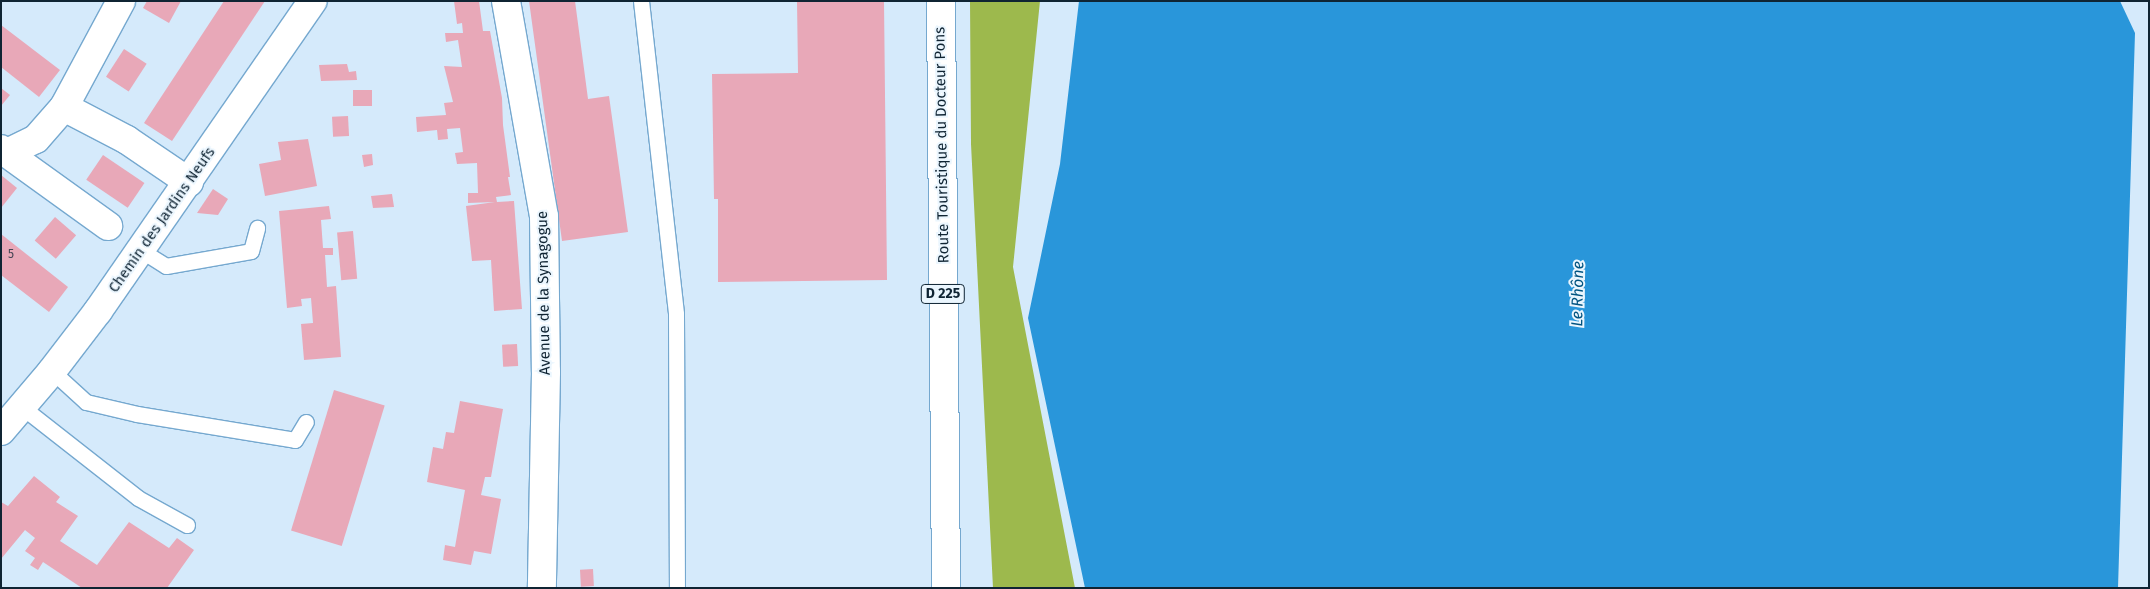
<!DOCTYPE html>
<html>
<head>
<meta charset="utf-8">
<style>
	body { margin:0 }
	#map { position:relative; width:2150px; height:589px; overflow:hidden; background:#d5eafb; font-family:"Fira Sans",sans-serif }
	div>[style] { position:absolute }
	.forest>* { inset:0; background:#9db94d }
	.water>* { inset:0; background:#2996da }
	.building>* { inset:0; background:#e8a8b8; transform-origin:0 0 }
	.roads { filter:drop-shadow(1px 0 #75a8cf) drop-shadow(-1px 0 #75a8cf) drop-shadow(0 1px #75a8cf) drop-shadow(0 -1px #75a8cf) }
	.lane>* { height:15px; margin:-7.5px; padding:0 7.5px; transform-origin:7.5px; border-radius:7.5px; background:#fff }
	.street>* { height:28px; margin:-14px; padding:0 14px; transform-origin:14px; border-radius:14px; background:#fff }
	.highway>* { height:28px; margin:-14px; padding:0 14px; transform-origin:14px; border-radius:14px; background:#fff }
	span { translate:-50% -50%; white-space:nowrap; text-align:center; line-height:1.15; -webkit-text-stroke:4px #ebf6fe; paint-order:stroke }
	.number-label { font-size:12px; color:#454554 }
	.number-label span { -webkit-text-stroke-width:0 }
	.shield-label span { padding:1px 4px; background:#ebf6fe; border:1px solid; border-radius:4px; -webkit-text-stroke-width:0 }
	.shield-label { font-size:14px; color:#0f2433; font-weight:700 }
	.street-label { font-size:15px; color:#0f2433 }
	.water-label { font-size:16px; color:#005380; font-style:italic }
	.frame { position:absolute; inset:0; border:2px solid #0f2433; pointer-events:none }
</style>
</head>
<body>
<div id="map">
	<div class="forest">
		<div style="clip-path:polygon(970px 1px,1040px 1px,1013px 267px,1075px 588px,993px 588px,971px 144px)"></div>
	</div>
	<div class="water">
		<div style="clip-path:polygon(1079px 1px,2120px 1px,2135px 33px,2118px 588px,1085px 588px,1028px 318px,1060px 164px)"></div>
	</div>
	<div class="building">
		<div style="clip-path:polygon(147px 1px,181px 1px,169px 23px,143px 8px)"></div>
		<div style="clip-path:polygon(224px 1px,265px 1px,172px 141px,144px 123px)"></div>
		<div style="clip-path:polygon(454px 1px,479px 1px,483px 31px,490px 31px,502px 98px,503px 125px,510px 177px,508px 177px,511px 195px,496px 197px,497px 202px,514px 201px,522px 309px,494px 311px,491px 260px,472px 261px,466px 206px,495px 202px,468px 203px,468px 193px,478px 193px,477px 163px,457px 164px,455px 153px,463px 152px,460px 128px,447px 129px,448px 139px,438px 140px,437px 130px,417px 132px,416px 117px,446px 115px,444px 103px,453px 102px,444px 66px,462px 67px,458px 40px,446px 42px,445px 33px,463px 33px,462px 23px,457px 24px)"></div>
		<div style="clip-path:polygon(529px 1px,575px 1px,588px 99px,609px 96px,628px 232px,562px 241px)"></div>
		<div style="clip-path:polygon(797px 1px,884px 1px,887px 280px,718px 282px,718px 199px,714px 199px,712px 74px,798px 73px)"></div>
		<div style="clip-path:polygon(1px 25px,60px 70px,39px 97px,1px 67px)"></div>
		<div style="left:124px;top:49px;width:27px;height:33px;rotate:33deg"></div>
		<div style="clip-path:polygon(347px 64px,349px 72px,356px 71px,357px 80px,321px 81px,319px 65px)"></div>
		<div style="clip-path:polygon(1px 88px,10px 95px,1px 106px)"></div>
		<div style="left:353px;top:90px;width:19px;height:16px"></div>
		<div style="left:348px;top:116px;width:20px;height:16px;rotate:87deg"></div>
		<div style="clip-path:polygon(308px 139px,317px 186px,265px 196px,259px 164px,281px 160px,278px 142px)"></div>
		<div style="clip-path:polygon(372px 154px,373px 165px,364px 167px,362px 155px)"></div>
		<div style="left:103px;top:155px;width:50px;height:30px;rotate:34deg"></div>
		<div style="clip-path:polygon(1px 175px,17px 188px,1px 208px)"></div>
		<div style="clip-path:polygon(213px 189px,228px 199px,218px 215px,197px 213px)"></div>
		<div style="clip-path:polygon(392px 194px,394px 207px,373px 208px,371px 196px)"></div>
		<div style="clip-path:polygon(329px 206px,331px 219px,321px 220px,323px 248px,333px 248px,333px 255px,325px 255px,327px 287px,336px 286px,341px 357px,304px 360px,301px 324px,313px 323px,311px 298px,301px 299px,302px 306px,287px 308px,279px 211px)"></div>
		<div style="left:55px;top:217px;width:28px;height:31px;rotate:41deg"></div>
		<div style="left:353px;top:231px;width:48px;height:16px;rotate:85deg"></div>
		<div style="clip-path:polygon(1px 234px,68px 287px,49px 312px,1px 275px)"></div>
		<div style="left:517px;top:344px;width:22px;height:15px;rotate:87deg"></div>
		<div style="left:334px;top:390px;width:53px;height:147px;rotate:17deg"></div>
		<div style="clip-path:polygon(460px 401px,503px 409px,491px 477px,485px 477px,481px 495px,501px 499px,491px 554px,474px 551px,471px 565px,443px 560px,445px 545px,455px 547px,465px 490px,427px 482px,433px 447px,443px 449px,446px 432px,454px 433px)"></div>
		<div style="clip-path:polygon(34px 476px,60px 497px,56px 502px,78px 516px,60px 541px,97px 565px,129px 522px,169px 548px,177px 538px,194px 550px,167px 588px,82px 588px,43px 562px,38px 570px,30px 565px,35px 558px,25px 551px,35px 538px,25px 530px,1px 559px,1px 502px,8px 506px)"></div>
		<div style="left:593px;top:569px;width:17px;height:13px;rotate:87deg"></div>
	</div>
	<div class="roads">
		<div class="lane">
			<div style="left:641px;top:1px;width:315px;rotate:83.6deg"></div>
			<div style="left:676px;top:314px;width:274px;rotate:89.8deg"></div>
			<div style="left:142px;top:251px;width:28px;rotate:32deg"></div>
			<div style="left:166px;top:266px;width:86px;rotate:-10deg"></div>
			<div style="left:251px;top:251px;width:24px;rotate:-75deg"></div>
			<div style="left:52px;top:371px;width:46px;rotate:42.4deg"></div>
			<div style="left:86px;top:402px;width:52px;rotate:13.2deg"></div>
			<div style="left:137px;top:414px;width:160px;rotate:9.3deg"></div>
			<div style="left:295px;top:440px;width:21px;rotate:-59deg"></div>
			<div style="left:22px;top:407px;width:147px;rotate:38.1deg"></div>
			<div style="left:138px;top:498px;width:56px;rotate:28.9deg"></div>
		</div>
		<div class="street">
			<div style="left:506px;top:1px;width:218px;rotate:80deg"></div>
			<div style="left:544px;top:216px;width:156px;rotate:89.3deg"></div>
			<div style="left:546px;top:372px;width:216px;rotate:91.1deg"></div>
			<div style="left:64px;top:107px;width:71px;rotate:27.6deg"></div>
			<div style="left:127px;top:140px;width:75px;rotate:34.1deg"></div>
			<div style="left:1px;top:149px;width:132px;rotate:35.7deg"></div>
			<div style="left:7px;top:153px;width:32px;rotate:-26deg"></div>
			<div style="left:36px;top:139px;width:43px;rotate:-48.8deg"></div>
			<div style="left:64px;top:107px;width:120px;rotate:-61.7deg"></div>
			<div style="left:1px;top:431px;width:79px;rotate:-49.6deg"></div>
			<div style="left:52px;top:371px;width:76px;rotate:-52.5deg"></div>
			<div style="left:98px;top:311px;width:377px;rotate:-55.3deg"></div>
		</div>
		<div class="highway">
			<div style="left:941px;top:1px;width:587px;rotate:89.51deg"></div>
		</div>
	</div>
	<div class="number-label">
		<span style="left:11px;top:255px">5</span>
	</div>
	<div class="shield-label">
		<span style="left:943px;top:294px">D 225</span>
	</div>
	<div class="street-label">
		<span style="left:942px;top:145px;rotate:-91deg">Route Touristique du Docteur Pons</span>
		<span style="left:162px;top:220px;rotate:-55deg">Chemin des Jardins Neufs</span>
		<span style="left:544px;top:293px;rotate:-91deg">Avenue de la Synagogue</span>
	</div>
	<div class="water-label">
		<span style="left:1578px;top:294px;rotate:-89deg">Le Rhône</span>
	</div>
	<div class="frame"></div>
</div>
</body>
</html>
